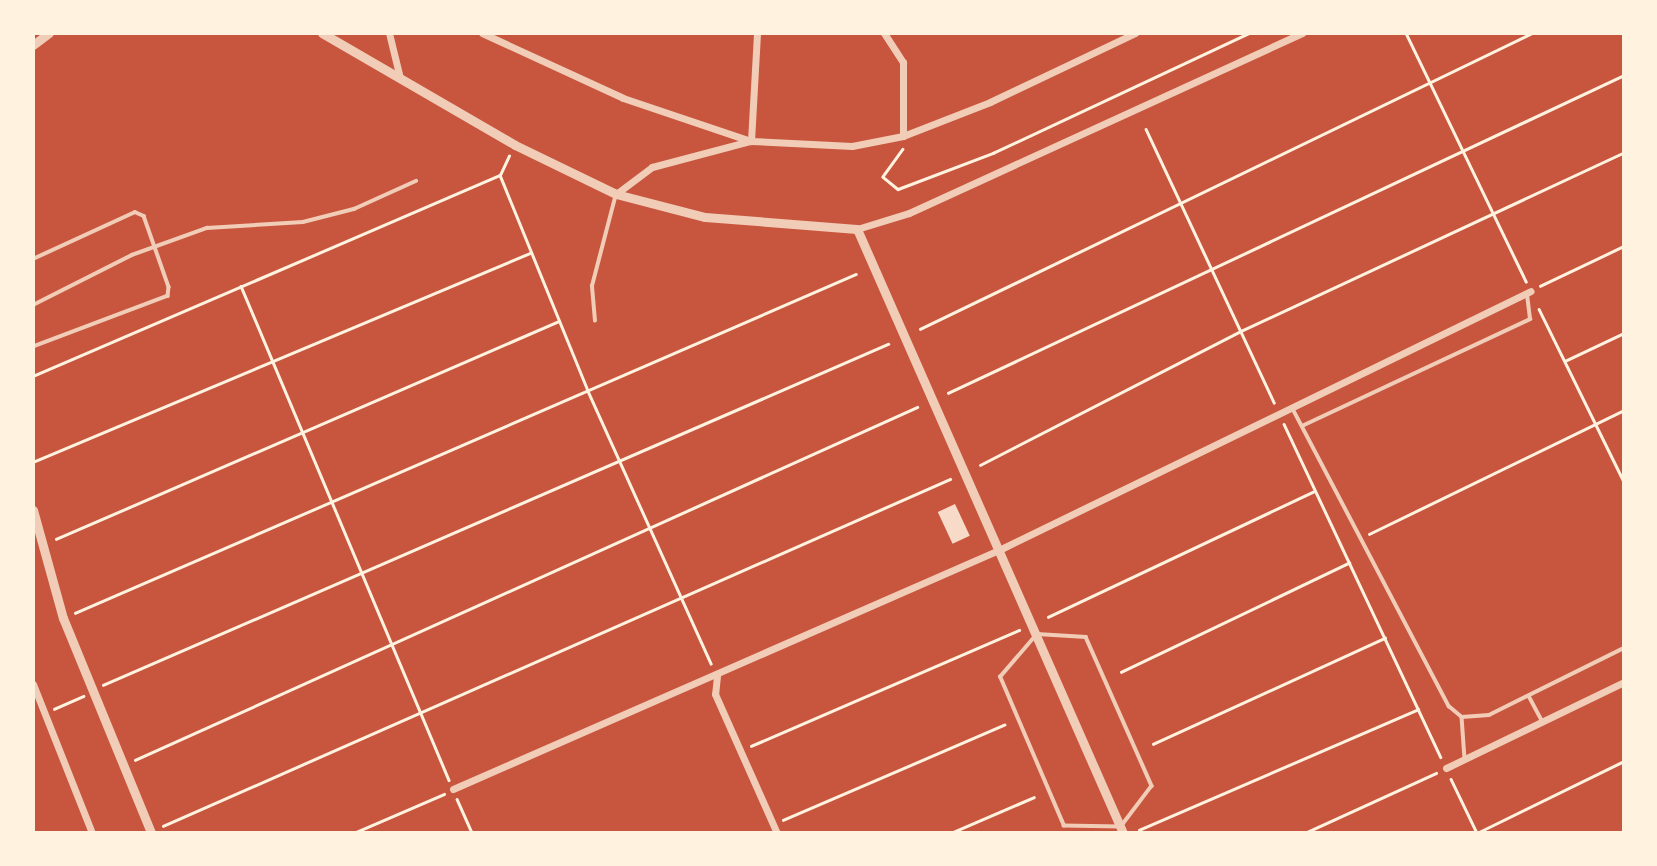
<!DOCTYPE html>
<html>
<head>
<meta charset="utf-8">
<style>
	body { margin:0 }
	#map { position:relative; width:1657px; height:866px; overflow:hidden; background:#c8553d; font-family:Inter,sans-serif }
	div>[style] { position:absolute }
	.building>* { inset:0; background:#f7dbc8; transform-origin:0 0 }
	.path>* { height:2.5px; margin:-1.25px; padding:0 1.25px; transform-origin:1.25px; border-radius:1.25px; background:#fff3e0 }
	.service>* { height:3.5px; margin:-1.75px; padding:0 1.75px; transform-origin:1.75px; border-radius:1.75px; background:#f1ccb7 }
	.minor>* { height:7px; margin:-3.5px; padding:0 3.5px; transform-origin:3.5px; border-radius:3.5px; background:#f1ccb7 }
	.tertiary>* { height:9px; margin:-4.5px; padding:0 4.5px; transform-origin:4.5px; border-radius:4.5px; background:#f1ccb7 }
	span { translate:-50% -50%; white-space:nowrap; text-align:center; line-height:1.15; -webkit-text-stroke:7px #fff3e0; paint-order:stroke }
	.frame { position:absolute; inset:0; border:35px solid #fff3e0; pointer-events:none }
</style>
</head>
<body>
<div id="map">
	<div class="building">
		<div style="left:955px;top:504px;width:35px;height:19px;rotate:65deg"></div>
	</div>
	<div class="path">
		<div style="left:1406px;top:33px;width:276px;rotate:64.2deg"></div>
		<div style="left:1146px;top:129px;width:302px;rotate:64.9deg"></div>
		<div style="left:903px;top:149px;width:34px;rotate:126deg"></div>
		<div style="left:883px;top:177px;width:19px;rotate:39deg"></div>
		<div style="left:898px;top:189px;width:102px;rotate:-20.8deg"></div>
		<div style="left:993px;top:153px;width:283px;rotate:-25.1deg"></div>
		<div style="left:500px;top:175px;width:233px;rotate:67.8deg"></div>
		<div style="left:588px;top:391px;width:299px;rotate:65.7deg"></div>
		<div style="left:241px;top:286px;width:536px;rotate:67.17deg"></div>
		<div style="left:1540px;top:286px;width:93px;rotate:-25.5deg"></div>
		<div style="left:1539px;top:309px;width:193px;rotate:63.8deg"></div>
		<div style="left:920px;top:329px;width:680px;rotate:-25.81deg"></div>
		<div style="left:1565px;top:361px;width:65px;rotate:-25.4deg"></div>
		<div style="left:33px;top:376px;width:508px;rotate:-23.29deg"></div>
		<div style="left:500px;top:175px;width:21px;rotate:-65deg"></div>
		<div style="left:948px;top:393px;width:747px;rotate:-25.19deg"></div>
		<div style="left:1284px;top:424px;width:368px;rotate:64.8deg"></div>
		<div style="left:33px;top:462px;width:539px;rotate:-22.81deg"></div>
		<div style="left:980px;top:465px;width:293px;rotate:-27.2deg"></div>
		<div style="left:1241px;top:331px;width:423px;rotate:-25deg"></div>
		<div style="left:1369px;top:534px;width:284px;rotate:-25.9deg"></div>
		<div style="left:56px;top:539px;width:548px;rotate:-23.43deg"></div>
		<div style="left:75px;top:613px;width:851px;rotate:-23.46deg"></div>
		<div style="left:1048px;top:617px;width:294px;rotate:-25.3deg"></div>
		<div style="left:1121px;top:672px;width:253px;rotate:-25.6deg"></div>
		<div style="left:103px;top:685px;width:856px;rotate:-23.48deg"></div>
		<div style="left:54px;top:709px;width:32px;rotate:-24deg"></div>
		<div style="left:1153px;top:744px;width:255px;rotate:-24.6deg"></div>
		<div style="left:751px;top:746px;width:292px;rotate:-23.4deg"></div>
		<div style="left:135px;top:760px;width:858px;rotate:-24.29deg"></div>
		<div style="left:1451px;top:779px;width:60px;rotate:64.3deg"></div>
		<div style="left:457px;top:799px;width:37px;rotate:66deg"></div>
		<div style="left:783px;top:820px;width:241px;rotate:-23.3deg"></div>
		<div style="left:163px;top:826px;width:860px;rotate:-23.79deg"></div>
		<div style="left:1139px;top:830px;width:304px;rotate:-23.4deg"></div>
		<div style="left:354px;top:833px;width:98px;rotate:-23.4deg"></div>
		<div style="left:951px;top:833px;width:90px;rotate:-23.4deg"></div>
		<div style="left:1305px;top:833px;width:144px;rotate:-24.6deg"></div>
		<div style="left:1477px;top:833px;width:164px;rotate:-26.1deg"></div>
	</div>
	<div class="service">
		<div style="left:33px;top:259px;width:112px;rotate:-24.7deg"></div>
		<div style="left:135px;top:212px;width:10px;rotate:24deg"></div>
		<div style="left:144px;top:216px;width:75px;rotate:70.6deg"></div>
		<div style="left:169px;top:287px;width:9px;rotate:96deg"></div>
		<div style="left:168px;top:296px;width:144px;rotate:159.3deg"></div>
		<div style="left:33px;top:305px;width:111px;rotate:-26.8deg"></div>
		<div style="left:132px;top:255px;width:80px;rotate:-19.8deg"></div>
		<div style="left:207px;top:228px;width:96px;rotate:-3.6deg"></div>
		<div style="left:303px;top:222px;width:53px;rotate:-14.3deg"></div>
		<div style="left:354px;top:209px;width:68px;rotate:-24.3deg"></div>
		<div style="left:595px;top:321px;width:35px;rotate:-95deg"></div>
		<div style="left:592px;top:286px;width:95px;rotate:-75.4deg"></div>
		<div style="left:1292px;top:407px;width:338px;rotate:62.3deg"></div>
		<div style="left:1449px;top:706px;width:17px;rotate:40deg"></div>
		<div style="left:1462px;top:717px;width:27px;rotate:-4deg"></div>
		<div style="left:1489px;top:715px;width:151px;rotate:-26.4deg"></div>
		<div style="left:1302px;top:426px;width:252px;rotate:-25.1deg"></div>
		<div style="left:1530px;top:319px;width:26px;rotate:-97deg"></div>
		<div style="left:1037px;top:634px;width:49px;rotate:3.5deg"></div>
		<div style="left:1086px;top:637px;width:163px;rotate:66.1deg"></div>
		<div style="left:1152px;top:786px;width:51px;rotate:127.1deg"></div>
		<div style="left:1121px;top:827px;width:57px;rotate:-179deg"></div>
		<div style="left:1064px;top:826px;width:162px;rotate:-113.2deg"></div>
		<div style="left:1000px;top:677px;width:57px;rotate:-49.3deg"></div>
		<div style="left:1529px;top:696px;width:27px;rotate:62deg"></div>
		<div style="left:1462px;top:717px;width:42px;rotate:85.9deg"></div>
	</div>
	<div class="minor">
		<div style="left:389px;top:33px;width:46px;rotate:76.3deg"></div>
		<div style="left:482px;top:33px;width:155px;rotate:24.7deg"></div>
		<div style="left:623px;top:98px;width:135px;rotate:18.6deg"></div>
		<div style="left:751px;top:141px;width:101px;rotate:2.8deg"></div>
		<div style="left:852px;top:146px;width:52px;rotate:-11.1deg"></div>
		<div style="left:903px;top:136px;width:93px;rotate:-21.3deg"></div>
		<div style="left:990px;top:102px;width:161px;rotate:-25.4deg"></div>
		<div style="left:884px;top:33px;width:35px;rotate:57deg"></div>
		<div style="left:903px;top:62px;width:74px;rotate:90deg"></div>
		<div style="left:751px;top:141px;width:108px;rotate:-86.8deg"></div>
		<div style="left:616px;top:194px;width:45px;rotate:-36.9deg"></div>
		<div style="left:652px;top:167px;width:101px;rotate:-14.9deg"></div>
		<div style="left:857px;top:229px;width:54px;rotate:-17.1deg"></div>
		<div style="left:909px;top:213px;width:433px;rotate:-24.6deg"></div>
		<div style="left:717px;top:676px;width:18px;rotate:96deg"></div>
		<div style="left:715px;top:694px;width:152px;rotate:66deg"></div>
		<div style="left:33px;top:684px;width:160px;rotate:68.4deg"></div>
		<div style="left:1446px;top:768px;width:198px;rotate:-25.8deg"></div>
		<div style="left:453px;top:789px;width:598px;rotate:-23.65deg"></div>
		<div style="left:1001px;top:549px;width:589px;rotate:-25.96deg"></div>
	</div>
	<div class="tertiary">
		<div style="left:322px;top:33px;width:223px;rotate:30.1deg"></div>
		<div style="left:515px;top:145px;width:112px;rotate:25.9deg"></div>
		<div style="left:616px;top:194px;width:92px;rotate:14.5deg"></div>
		<div style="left:705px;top:217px;width:152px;rotate:4.5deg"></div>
		<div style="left:857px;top:229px;width:660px;rotate:66.23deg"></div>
		<div style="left:33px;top:45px;width:20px;rotate:-37deg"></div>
		<div style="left:33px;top:510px;width:112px;rotate:74.5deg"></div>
		<div style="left:63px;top:618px;width:232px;rotate:67.7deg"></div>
	</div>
	<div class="frame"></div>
</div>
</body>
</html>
